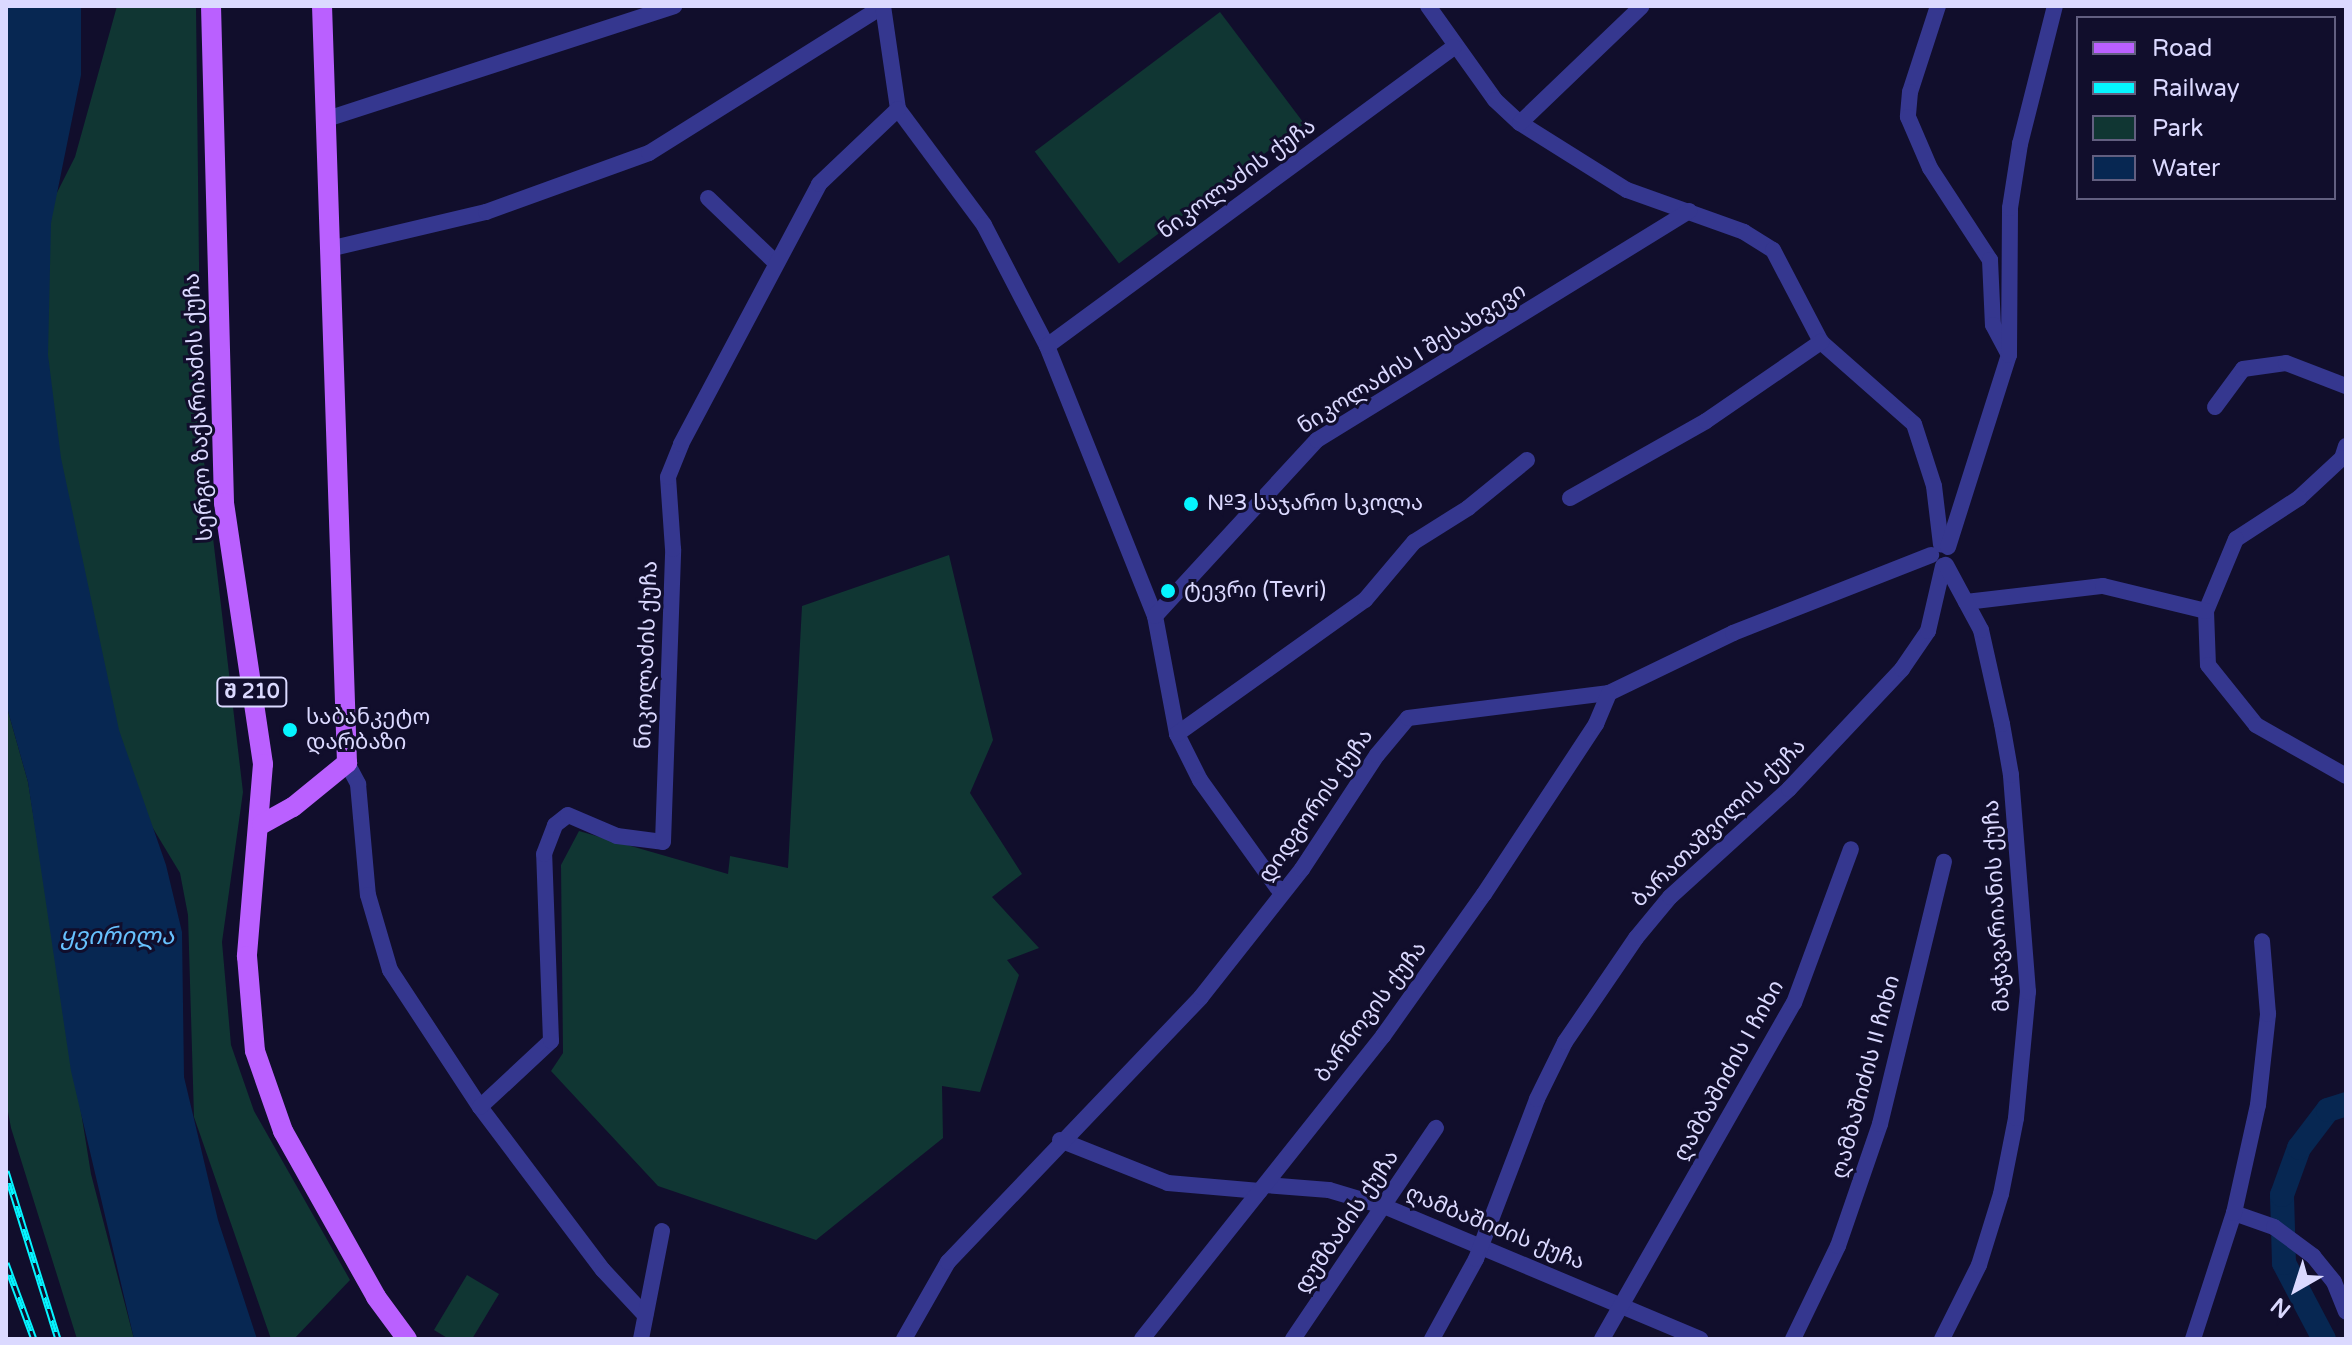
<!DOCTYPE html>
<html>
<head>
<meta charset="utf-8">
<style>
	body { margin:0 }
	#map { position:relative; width:2352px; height:1345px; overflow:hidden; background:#110e2c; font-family:"Varela Round","Noto Sans Georgian",sans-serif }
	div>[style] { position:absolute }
	.green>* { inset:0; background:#103633; transform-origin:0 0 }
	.water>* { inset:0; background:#072752 }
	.river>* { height:24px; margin:-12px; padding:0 12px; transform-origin:12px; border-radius:12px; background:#072752 }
	.minor>* { height:16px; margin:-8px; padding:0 8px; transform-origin:8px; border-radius:8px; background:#35378f }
	.major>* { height:20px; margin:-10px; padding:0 10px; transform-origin:10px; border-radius:10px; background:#ba60ff }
	.rail>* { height:7px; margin-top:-3.5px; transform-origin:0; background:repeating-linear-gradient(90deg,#110e2c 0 12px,#05f5ff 0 24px); box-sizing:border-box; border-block:2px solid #05f5ff }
	.dots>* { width:22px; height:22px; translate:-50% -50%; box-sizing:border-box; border:4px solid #110e2c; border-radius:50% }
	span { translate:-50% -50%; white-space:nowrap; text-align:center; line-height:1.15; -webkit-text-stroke:6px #110e2c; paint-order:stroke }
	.shield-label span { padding:2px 6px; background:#110e2c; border:2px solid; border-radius:6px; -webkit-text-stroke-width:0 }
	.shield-label { font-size:20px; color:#dbd9ff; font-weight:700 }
	.street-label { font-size:22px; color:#dbd9ff }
	.poi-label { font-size:22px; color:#dbd9ff }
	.left { translate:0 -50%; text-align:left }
	.water-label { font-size:24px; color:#67c2ff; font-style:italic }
	.frame { position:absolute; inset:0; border:8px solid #dbd9ff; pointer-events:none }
	.legend { position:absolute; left:2076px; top:16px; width:260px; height:184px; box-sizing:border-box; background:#110e2c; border:2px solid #625f80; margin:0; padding:10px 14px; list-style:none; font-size:24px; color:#dbd9ff }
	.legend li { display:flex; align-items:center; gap:16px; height:40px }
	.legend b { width:40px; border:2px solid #625f80 }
	.north { position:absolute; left:2256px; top:1249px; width:80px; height:80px; -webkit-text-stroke:6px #110e2c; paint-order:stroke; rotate:219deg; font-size:22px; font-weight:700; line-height:32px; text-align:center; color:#dbd9ff }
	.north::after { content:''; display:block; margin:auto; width:28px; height:36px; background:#dbd9ff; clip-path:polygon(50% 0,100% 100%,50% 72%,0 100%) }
</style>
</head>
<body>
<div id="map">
	<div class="green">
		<div style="clip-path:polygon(117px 6px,196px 6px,201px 436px,243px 792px,222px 942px,231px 1045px,254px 1111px,350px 1280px,294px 1339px,271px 1339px,194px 1117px,188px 915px,180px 873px,148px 820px,80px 627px,33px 240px,75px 157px)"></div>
		<div style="left:1220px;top:12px;width:140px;height:232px;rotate:53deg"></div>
		<div style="clip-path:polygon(949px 555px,993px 740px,970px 793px,1022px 874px,992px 897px,1039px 948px,1007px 960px,1019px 975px,980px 1092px,942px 1086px,943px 1138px,816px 1240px,658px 1186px,551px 1071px,563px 1053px,561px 865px,579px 831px,728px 874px,730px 856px,788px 868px,802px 606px)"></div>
		<div style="clip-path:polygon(6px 704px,28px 782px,91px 1174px,134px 1339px,77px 1339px,11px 1128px,6px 1101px)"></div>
		<div style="clip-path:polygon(467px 1275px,499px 1294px,472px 1339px,449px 1339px,434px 1330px)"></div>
	</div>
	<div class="water">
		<div style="clip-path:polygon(6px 6px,81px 6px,81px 75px,51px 223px,48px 355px,61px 458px,119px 730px,166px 865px,182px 932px,184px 1077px,218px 1220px,257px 1339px,134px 1339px,71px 1071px,28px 782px,6px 704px)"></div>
	</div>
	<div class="river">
		<div style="left:2324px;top:1339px;width:86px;rotate:-117.8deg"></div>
		<div style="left:2284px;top:1263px;width:68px;rotate:-91.7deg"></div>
		<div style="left:2282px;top:1195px;width:50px;rotate:-70.1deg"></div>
		<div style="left:2299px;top:1148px;width:48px;rotate:-52.7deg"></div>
		<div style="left:2328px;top:1110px;width:19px;rotate:-18deg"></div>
	</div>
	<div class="minor">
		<div style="left:1428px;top:6px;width:115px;rotate:54.5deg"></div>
		<div style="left:1495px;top:100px;width:34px;rotate:43deg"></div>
		<div style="left:1520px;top:123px;width:126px;rotate:32.1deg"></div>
		<div style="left:1627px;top:190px;width:124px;rotate:19.7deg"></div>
		<div style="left:1744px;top:232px;width:34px;rotate:32deg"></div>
		<div style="left:1773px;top:250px;width:104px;rotate:62.4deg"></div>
		<div style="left:1821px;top:342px;width:124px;rotate:41.4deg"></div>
		<div style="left:1914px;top:424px;width:65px;rotate:72.1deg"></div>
		<div style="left:1934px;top:486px;width:59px;rotate:83.2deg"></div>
		<div style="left:1938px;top:6px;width:90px;rotate:108deg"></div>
		<div style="left:1910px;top:92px;width:25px;rotate:95deg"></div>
		<div style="left:1908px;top:117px;width:56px;rotate:66.7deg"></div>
		<div style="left:1930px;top:168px;width:110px;rotate:56.9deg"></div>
		<div style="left:1990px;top:260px;width:65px;rotate:87.4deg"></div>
		<div style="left:1993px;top:325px;width:34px;rotate:62deg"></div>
		<div style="left:330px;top:118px;width:362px;rotate:-18deg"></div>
		<div style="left:1520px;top:123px;width:168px;rotate:-43.8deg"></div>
		<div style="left:708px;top:198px;width:93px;rotate:43.7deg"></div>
		<div style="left:329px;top:249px;width:161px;rotate:-13.3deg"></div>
		<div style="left:486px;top:212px;width:173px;rotate:-19.9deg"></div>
		<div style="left:649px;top:153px;width:276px;rotate:-32.1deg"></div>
		<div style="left:883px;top:6px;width:104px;rotate:81.7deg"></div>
		<div style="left:898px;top:109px;width:144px;rotate:53.4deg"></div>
		<div style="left:984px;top:225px;width:136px;rotate:62.5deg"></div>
		<div style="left:1047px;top:346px;width:291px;rotate:68.2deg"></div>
		<div style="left:1155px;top:616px;width:120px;rotate:79.4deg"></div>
		<div style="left:1177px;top:734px;width:51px;rotate:63.4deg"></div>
		<div style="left:1200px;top:780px;width:140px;rotate:54.3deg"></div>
		<div style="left:1047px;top:346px;width:505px;rotate:-36.3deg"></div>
		<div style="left:2215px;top:407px;width:47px;rotate:-53.6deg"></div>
		<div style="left:2243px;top:369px;width:43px;rotate:-7.9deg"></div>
		<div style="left:2286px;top:363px;width:64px;rotate:21deg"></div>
		<div style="left:2346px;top:446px;width:13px;rotate:108deg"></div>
		<div style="left:2342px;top:458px;width:59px;rotate:137.1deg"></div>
		<div style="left:2299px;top:498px;width:75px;rotate:146.9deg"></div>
		<div style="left:2236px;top:539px;width:78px;rotate:112.6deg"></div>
		<div style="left:2206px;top:611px;width:54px;rotate:87.9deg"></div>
		<div style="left:2208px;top:665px;width:77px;rotate:51.3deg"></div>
		<div style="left:2256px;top:725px;width:103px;rotate:29.5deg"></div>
		<div style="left:1570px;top:498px;width:156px;rotate:-29.5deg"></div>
		<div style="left:1706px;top:421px;width:140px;rotate:-34.5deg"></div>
		<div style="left:1948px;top:547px;width:201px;rotate:-72.4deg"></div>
		<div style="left:2009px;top:355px;width:147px;rotate:-89.6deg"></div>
		<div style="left:2010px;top:208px;width:65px;rotate:-81.1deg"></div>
		<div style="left:2020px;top:144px;width:142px;rotate:-75.8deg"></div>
		<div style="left:1966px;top:602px;width:138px;rotate:-6.7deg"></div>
		<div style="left:2103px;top:586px;width:106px;rotate:13.6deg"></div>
		<div style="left:1155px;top:616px;width:239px;rotate:-47.4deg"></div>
		<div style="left:1317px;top:440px;width:437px;rotate:-31.6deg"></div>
		<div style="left:1177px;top:734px;width:231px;rotate:-35.5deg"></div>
		<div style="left:1365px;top:600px;width:76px;rotate:-49.8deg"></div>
		<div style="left:1414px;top:542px;width:64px;rotate:-32.2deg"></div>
		<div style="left:1468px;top:508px;width:76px;rotate:-39.1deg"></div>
		<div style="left:347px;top:763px;width:24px;rotate:62deg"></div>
		<div style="left:358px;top:784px;width:111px;rotate:84.9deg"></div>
		<div style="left:368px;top:895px;width:78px;rotate:73.7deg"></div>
		<div style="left:390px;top:970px;width:164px;rotate:56.7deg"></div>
		<div style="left:480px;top:1107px;width:204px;rotate:53deg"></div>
		<div style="left:603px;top:1270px;width:62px;rotate:47deg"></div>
		<div style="left:480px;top:1107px;width:97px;rotate:-42.9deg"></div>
		<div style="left:551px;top:1041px;width:187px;rotate:-92.1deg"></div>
		<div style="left:544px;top:854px;width:31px;rotate:-69deg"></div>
		<div style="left:555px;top:825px;width:16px;rotate:-38deg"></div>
		<div style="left:568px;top:815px;width:53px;rotate:23.2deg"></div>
		<div style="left:617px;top:836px;width:46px;rotate:7.4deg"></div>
		<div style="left:663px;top:842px;width:293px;rotate:-88deg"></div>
		<div style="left:673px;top:549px;width:72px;rotate:-94deg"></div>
		<div style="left:668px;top:477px;width:35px;rotate:-68deg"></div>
		<div style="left:681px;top:444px;width:294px;rotate:-62deg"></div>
		<div style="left:819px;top:184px;width:109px;rotate:-43.5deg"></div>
		<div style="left:1060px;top:1140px;width:116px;rotate:21.7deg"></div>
		<div style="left:1168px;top:1183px;width:92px;rotate:5deg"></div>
		<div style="left:1265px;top:1185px;width:64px;rotate:4.5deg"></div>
		<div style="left:1329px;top:1190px;width:59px;rotate:16.6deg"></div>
		<div style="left:1386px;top:1207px;width:341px;rotate:22.8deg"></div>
		<div style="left:2234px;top:1213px;width:42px;rotate:19.3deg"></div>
		<div style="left:2274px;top:1227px;width:49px;rotate:36.6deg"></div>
		<div style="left:2313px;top:1256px;width:33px;rotate:51deg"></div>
		<div style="left:2334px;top:1282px;width:32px;rotate:68deg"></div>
		<div style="left:641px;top:1339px;width:110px;rotate:-79deg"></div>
		<div style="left:904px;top:1339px;width:89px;rotate:-60.3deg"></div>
		<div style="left:948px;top:1262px;width:366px;rotate:-46.3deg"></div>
		<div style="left:1201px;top:997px;width:163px;rotate:-51.7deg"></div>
		<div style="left:1302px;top:869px;width:136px;rotate:-56.7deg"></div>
		<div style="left:1377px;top:755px;width:48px;rotate:-50deg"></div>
		<div style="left:1408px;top:718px;width:203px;rotate:-7.1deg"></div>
		<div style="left:1609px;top:693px;width:138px;rotate:-25.8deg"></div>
		<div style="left:1733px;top:633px;width:213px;rotate:-21.5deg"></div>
		<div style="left:1142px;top:1339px;width:387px;rotate:-51.5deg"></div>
		<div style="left:1383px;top:1036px;width:174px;rotate:-54.6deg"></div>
		<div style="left:1484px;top:894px;width:204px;rotate:-56.6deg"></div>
		<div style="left:1596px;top:724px;width:34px;rotate:-67deg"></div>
		<div style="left:1293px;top:1339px;width:255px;rotate:-55.9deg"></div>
		<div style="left:1432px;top:1339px;width:91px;rotate:-61.2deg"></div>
		<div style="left:1476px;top:1259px;width:171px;rotate:-69.1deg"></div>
		<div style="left:1537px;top:1099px;width:64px;rotate:-63.8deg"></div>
		<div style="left:1565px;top:1042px;width:126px;rotate:-55.7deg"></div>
		<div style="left:1636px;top:938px;width:53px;rotate:-50.3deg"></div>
		<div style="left:1670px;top:897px;width:161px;rotate:-42.2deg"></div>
		<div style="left:1789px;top:789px;width:165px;rotate:-46.7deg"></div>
		<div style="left:1902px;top:669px;width:46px;rotate:-55.6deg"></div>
		<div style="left:1928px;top:631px;width:67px;rotate:-77deg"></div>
		<div style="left:1602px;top:1339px;width:387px;rotate:-60.3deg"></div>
		<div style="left:1794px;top:1003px;width:164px;rotate:-69.7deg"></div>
		<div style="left:1793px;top:1339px;width:103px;rotate:-64.2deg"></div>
		<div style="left:1838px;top:1246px;width:129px;rotate:-71deg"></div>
		<div style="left:1880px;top:1124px;width:270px;rotate:-76.3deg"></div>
		<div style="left:1942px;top:1339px;width:83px;rotate:-63.4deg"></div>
		<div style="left:1979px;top:1265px;width:74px;rotate:-72.8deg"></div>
		<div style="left:2001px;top:1194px;width:77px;rotate:-78.8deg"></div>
		<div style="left:2016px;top:1118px;width:127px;rotate:-84.6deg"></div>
		<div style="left:2028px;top:992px;width:218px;rotate:-94.5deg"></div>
		<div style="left:2011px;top:775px;width:52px;rotate:-100deg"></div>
		<div style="left:2002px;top:724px;width:96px;rotate:-102.6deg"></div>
		<div style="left:1981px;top:630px;width:74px;rotate:-118.3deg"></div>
		<div style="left:2193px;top:1339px;width:133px;rotate:-72deg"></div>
		<div style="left:2234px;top:1213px;width:111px;rotate:-77.5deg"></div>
		<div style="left:2258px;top:1105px;width:92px;rotate:-83.7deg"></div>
		<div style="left:2268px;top:1014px;width:73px;rotate:-94.7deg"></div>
	</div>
	<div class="major">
		<div style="left:211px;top:6px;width:497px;rotate:88.5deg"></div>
		<div style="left:224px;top:503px;width:264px;rotate:81.5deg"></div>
		<div style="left:263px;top:764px;width:193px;rotate:94.8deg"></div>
		<div style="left:247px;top:956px;width:95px;rotate:85.2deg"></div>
		<div style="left:255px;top:1051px;width:85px;rotate:70.7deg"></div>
		<div style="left:283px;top:1131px;width:190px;rotate:60.7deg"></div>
		<div style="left:376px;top:1297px;width:52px;rotate:53.6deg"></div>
		<div style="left:262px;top:824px;width:35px;rotate:-29deg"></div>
		<div style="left:293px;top:807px;width:70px;rotate:-39.2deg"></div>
		<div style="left:347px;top:763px;width:757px;rotate:-91.89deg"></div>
	</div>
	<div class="rail">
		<div style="left:6px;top:1171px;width:176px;rotate:72.8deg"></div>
		<div style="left:6px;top:1263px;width:81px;rotate:69.8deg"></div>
	</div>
	<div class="dots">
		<div style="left:1191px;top:504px;background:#05f5ff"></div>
		<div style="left:1168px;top:591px;background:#05f5ff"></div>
		<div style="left:290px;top:730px;background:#05f5ff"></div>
	</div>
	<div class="shield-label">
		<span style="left:252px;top:692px">შ 210</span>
	</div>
	<div class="street-label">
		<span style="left:1237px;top:179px;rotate:-36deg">ნიკოლაძის ქუჩა</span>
		<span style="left:1412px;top:359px;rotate:-32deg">ნიკოლაძის I შესახვევი</span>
		<span style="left:199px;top:407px;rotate:-93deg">სერგო ზაქარიაძის ქუჩა</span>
		<span style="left:647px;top:655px;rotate:-88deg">ნიკოლაძის ქუჩა</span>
		<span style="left:1316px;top:806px;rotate:-55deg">დიდგორის ქუჩა</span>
		<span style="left:1719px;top:823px;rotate:-44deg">ბარათაშვილის ქუჩა</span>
		<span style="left:1997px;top:906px;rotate:-93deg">მაჭავარიანის ქუჩა</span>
		<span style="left:1371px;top:1012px;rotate:-53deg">ბარნოვის ქუჩა</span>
		<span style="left:1729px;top:1071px;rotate:-61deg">ღამბაშიძის I ჩიხი</span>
		<span style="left:1866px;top:1077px;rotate:-75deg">ღამბაშიძის II ჩიხი</span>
		<span style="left:1347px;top:1222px;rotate:-56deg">დუმბაძის ქუჩა</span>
		<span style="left:1495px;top:1228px;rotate:22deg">ღამბაშიძის ქუჩა</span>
	</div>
	<div class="poi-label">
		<span class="left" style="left:1207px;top:504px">№3 საჯარო სკოლა</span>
		<span class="left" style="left:1184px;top:591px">ტევრი (Tevri)</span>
		<span class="left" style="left:306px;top:730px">საბანკეტო<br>დარბაზი</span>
	</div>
	<div class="water-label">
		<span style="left:117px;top:937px">ყვირილა</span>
	</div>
	<div class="frame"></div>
	<ul class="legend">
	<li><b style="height:10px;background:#ba60ff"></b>Road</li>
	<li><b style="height:10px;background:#05f5ff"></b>Railway</li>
	<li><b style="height:22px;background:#103633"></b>Park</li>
	<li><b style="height:22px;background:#072752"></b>Water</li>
	</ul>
	<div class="north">N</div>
</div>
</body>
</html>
